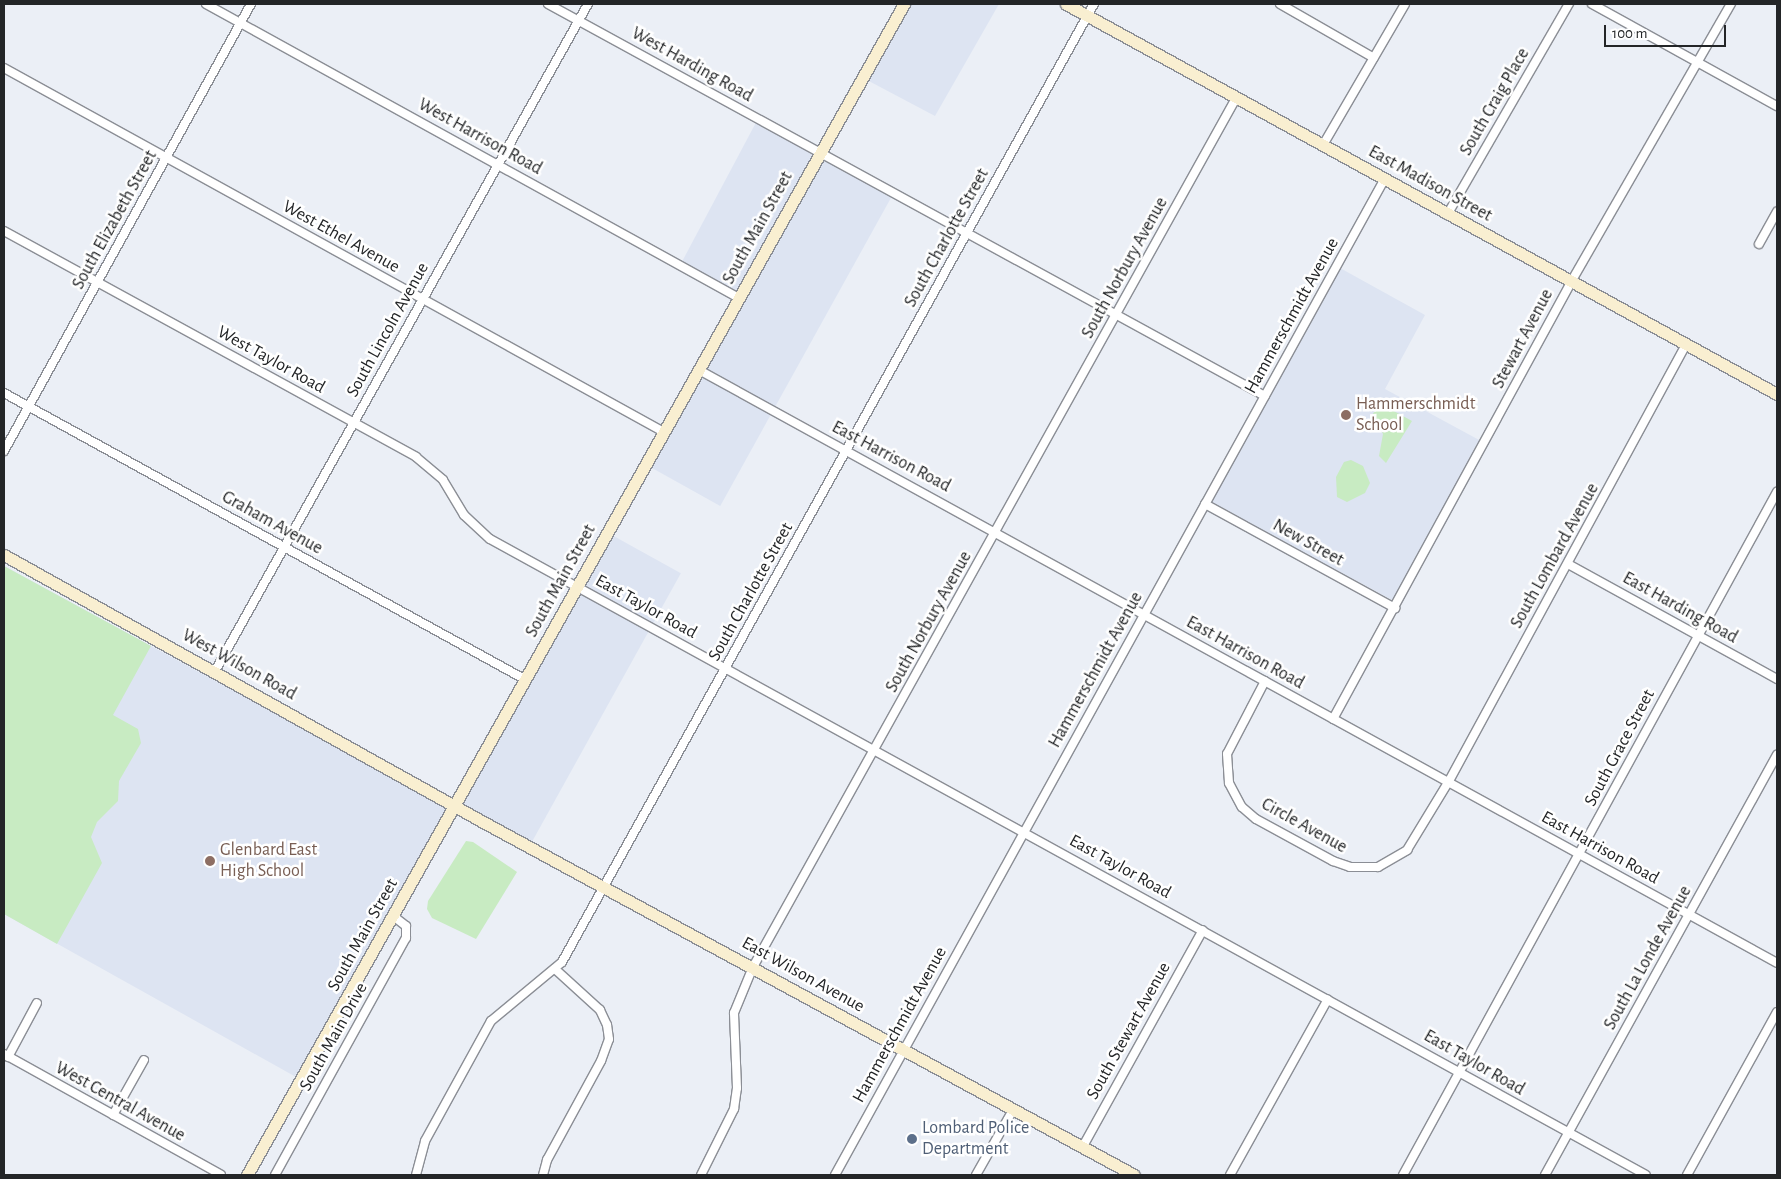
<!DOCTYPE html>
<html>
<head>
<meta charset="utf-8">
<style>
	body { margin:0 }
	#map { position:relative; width:1781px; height:1179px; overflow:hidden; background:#ebeff6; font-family:"Alegreya Sans",sans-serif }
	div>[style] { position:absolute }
	.built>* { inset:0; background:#dde4f2; transform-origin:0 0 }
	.green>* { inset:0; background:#c8ebc2 }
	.roads { filter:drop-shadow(1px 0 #8b8e95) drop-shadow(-1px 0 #8b8e95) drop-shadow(0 1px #8b8e95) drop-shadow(0 -1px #8b8e95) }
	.street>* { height:8px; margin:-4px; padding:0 4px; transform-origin:4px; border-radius:4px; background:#fff }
	.secondary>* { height:11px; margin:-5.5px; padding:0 5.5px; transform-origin:5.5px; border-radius:5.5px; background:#f9efd1 }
	.dots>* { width:14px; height:14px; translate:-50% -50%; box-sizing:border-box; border:2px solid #fff; border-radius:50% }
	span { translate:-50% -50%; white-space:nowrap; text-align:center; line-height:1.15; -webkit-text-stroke:5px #fff; paint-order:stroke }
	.street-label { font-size:18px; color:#232527 }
	.education-label { font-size:18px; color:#785e54 }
	.left { translate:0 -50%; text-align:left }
	.service-label { font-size:18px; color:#4e5e75 }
	.frame { position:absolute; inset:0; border:5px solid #232527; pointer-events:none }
	.scale { position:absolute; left:1604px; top:25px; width:122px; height:22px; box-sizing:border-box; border:2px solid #232527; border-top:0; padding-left:6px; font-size:15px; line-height:18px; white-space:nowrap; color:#232527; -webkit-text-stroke:4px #fff; paint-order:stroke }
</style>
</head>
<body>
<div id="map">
	<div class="built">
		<div style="clip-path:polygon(907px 4px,999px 4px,935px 116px,865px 79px)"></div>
		<div style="left:760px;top:115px;width:67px;height:173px;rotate:28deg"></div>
		<div style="left:821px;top:157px;width:81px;height:354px;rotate:29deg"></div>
		<div style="clip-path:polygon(1340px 268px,1425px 315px,1385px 389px,1481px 441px,1394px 601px,1211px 502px)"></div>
		<div style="left:610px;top:534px;width:81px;height:309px;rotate:29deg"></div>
		<div style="clip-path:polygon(4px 566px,447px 807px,296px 1077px,4px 914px)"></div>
	</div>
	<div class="green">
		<div style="clip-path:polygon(1381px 408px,1392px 410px,1412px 421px,1386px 463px,1379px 456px,1383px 434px,1373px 413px)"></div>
		<div style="clip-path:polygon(1351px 460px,1363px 466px,1370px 483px,1365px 493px,1347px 502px,1337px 497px,1336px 477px,1344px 462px)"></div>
		<div style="clip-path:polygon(4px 566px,151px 646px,113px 715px,138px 729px,141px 743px,119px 781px,118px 801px,97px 822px,91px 837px,102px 863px,57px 944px,4px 914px)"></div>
		<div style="clip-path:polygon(466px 841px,473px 842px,517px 872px,476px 939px,432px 918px,427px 909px,428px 901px)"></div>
	</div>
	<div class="roads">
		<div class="street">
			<div style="left:206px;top:4px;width:609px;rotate:28.88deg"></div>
			<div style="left:548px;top:4px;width:817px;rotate:28.67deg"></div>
			<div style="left:1280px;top:4px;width:108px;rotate:29.9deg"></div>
			<div style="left:1592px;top:4px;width:211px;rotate:28.9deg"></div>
			<div style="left:4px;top:68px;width:754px;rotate:28.88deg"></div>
			<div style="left:1323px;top:145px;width:163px;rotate:-59.8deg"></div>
			<div style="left:1447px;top:215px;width:244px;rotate:-60deg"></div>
			<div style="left:4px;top:231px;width:470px;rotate:28.7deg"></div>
			<div style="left:416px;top:457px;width:35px;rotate:40deg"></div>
			<div style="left:443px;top:480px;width:41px;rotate:59deg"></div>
			<div style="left:464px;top:515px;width:35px;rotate:43deg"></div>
			<div style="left:490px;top:539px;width:1319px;rotate:28.82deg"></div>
			<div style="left:1759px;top:244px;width:37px;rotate:-61deg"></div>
			<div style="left:699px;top:370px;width:1230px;rotate:28.81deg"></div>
			<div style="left:4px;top:393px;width:596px;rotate:28.8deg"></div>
			<div style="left:4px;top:451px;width:511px;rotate:-61.08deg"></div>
			<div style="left:1205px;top:504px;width:217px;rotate:28.7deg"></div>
			<div style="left:1568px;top:564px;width:239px;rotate:28.8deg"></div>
			<div style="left:215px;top:671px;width:764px;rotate:-60.79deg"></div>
			<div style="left:1265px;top:681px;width:82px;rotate:117.5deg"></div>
			<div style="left:1227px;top:754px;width:29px;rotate:86deg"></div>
			<div style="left:1229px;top:783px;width:27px;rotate:62deg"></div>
			<div style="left:1242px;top:807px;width:18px;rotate:41deg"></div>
			<div style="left:1256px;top:819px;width:88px;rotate:28.6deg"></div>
			<div style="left:1333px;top:861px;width:18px;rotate:19deg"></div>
			<div style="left:1350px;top:867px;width:28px"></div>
			<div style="left:1378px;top:867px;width:34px;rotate:-30deg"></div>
			<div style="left:1407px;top:850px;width:81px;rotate:-58.7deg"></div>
			<div style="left:1449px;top:781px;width:496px;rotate:-61.5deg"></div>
			<div style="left:1333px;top:719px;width:498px;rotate:-61.4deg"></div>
			<div style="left:1571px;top:282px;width:321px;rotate:-60.1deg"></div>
			<div style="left:4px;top:1054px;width:248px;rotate:29.1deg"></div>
			<div style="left:8px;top:1057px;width:61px;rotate:-61.8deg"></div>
			<div style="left:113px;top:1115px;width:63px;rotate:-60.6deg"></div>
			<div style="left:1082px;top:1148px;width:249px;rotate:-61deg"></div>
			<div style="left:275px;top:1175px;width:271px;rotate:-61.1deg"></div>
			<div style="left:406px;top:938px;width:12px;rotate:-90deg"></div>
			<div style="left:406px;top:926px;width:16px;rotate:-142deg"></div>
			<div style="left:416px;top:1175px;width:35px;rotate:-75deg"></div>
			<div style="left:425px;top:1141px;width:137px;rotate:-61.2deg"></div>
			<div style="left:491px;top:1021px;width:92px;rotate:-39.7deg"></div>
			<div style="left:562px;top:962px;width:1096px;rotate:-60.96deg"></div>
			<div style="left:543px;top:1175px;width:16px;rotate:-75deg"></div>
			<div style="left:547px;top:1160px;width:113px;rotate:-61.4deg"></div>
			<div style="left:601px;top:1061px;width:23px;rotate:-70deg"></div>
			<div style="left:609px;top:1039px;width:14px;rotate:-98deg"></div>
			<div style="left:607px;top:1025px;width:17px;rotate:-115deg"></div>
			<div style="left:600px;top:1010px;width:59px;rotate:-137.7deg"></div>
			<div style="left:701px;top:1175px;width:74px;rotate:-63.4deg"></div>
			<div style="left:734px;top:1109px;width:21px;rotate:-82deg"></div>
			<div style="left:737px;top:1088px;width:75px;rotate:-92.3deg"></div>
			<div style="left:734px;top:1013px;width:50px;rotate:-67.6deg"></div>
			<div style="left:753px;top:967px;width:994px;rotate:-60.93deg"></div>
			<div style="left:835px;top:1175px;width:1136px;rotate:-61.11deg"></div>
			<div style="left:976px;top:1175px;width:75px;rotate:-60.4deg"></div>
			<div style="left:1230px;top:1175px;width:201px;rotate:-60.9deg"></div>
			<div style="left:1403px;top:1175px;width:779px;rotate:-61.3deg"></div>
			<div style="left:1545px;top:1175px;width:480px;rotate:-61.1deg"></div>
			<div style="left:1687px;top:1175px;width:186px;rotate:-61.1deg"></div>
		</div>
		<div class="secondary">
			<div style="left:1066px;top:4px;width:811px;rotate:28.75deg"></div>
			<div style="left:4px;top:555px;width:551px;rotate:29.13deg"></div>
			<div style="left:485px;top:823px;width:738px;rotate:28.47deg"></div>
			<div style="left:247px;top:1175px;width:1343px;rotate:-60.71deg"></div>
		</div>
	</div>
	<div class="dots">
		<div style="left:1346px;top:415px;background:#8d6e63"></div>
		<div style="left:210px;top:861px;background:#8d6e63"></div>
		<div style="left:912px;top:1139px;background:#5c6f8a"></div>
	</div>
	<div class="street-label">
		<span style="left:692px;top:65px;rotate:29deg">West Harding Road</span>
		<span style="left:1495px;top:102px;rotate:-60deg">South Craig Place</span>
		<span style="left:480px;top:137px;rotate:29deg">West Harrison Road</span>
		<span style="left:1430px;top:184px;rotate:29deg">East Madison Street</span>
		<span style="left:115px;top:220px;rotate:-61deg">South Elizabeth Street</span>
		<span style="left:758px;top:228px;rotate:-61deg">South Main Street</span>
		<span style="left:341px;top:237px;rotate:29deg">West Ethel Avenue</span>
		<span style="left:947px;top:238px;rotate:-61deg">South Charlotte Street</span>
		<span style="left:1125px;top:268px;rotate:-61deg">South Norbury Avenue</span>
		<span style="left:1292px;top:316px;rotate:-61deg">Hammerschmidt Avenue</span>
		<span style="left:388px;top:330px;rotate:-61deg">South Lincoln Avenue</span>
		<span style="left:1523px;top:339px;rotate:-62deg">Stewart Avenue</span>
		<span style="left:271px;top:360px;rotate:29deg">West Taylor Road</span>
		<span style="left:891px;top:457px;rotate:28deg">East Harrison Road</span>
		<span style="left:272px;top:523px;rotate:29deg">Graham Avenue</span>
		<span style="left:1308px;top:543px;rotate:29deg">New Street</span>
		<span style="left:1555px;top:556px;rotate:-61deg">South Lombard Avenue</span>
		<span style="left:561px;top:581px;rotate:-61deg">South Main Street</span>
		<span style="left:751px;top:592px;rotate:-61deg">South Charlotte Street</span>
		<span style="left:646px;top:607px;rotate:29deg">East Taylor Road</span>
		<span style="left:1680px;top:608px;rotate:29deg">East Harding Road</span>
		<span style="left:929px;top:622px;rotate:-61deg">South Norbury Avenue</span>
		<span style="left:1245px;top:653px;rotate:29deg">East Harrison Road</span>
		<span style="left:239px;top:665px;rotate:29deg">West Wilson Road</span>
		<span style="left:1096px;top:670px;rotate:-61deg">Hammerschmidt Avenue</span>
		<span style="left:1620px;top:748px;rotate:-62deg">South Grace Street</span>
		<span style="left:1304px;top:826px;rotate:29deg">Circle Avenue</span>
		<span style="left:1600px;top:848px;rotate:29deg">East Harrison Road</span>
		<span style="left:1120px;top:867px;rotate:29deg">East Taylor Road</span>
		<span style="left:363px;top:935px;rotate:-61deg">South Main Street</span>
		<span style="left:1648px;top:958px;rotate:-61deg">South La Londe Avenue</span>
		<span style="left:803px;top:975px;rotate:29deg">East Wilson Avenue</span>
		<span style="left:900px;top:1025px;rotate:-61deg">Hammerschmidt Avenue</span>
		<span style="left:1129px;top:1031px;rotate:-61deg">South Stewart Avenue</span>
		<span style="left:334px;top:1037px;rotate:-61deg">South Main Drive</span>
		<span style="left:1474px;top:1063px;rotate:30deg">East Taylor Road</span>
		<span style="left:120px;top:1102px;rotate:29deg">West Central Avenue</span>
	</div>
	<div class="education-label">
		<span class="left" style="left:1356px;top:415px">Hammerschmidt<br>School</span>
		<span class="left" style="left:220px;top:861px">Glenbard East<br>High School</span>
	</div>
	<div class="service-label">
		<span class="left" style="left:922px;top:1139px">Lombard Police<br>Department</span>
	</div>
	<div class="frame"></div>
	<div class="scale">100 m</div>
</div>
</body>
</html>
